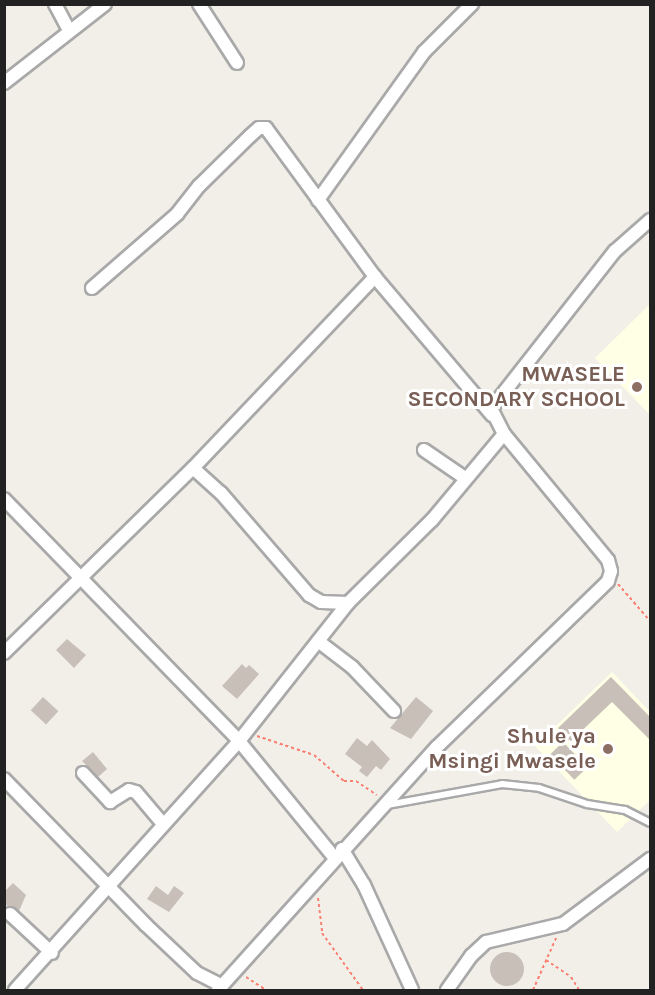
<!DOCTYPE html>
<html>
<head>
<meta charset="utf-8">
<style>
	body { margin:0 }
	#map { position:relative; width:655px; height:995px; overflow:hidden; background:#f2efe9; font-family:Karla,sans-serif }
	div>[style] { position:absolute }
	.education>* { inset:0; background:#ffffe5 }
	.building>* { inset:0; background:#c7bfb8; transform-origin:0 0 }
	.round { border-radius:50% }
	.path>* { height:2px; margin-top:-1px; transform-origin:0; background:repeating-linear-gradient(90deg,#fa8072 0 3px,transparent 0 6px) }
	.roads { filter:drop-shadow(2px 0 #a9a9a9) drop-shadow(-2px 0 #a9a9a9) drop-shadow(0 2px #a9a9a9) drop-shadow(0 -2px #a9a9a9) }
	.lane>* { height:6px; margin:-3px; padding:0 3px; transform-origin:3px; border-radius:3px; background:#fff }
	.street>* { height:12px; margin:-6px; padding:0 6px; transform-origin:6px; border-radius:6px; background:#fff }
	.dots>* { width:16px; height:16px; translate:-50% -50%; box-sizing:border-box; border:3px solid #fff; border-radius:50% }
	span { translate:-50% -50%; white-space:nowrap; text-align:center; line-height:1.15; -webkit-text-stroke:6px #fff; paint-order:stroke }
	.education-label { font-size:22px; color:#785e54; font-weight:700 }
	.right { translate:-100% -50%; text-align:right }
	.frame { position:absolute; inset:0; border:6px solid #222; pointer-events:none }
</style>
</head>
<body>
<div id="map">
	<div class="education">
		<div style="clip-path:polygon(650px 304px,650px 415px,595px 358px)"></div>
		<div style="clip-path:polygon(612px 672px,650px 712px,650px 800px,617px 832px,535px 746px)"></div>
	</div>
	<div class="building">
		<div style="clip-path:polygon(67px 639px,86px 655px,74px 668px,56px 650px)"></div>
		<div style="clip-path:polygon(242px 664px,246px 668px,249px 665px,259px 674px,237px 699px,222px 686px)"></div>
		<div style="clip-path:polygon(611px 677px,651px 718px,651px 741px,612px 702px,570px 742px,558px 728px)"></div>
		<div style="left:43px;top:697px;width:21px;height:18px;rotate:43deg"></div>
		<div style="clip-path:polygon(416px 697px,433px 711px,411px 739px,390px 728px)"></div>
		<div style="clip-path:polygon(357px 738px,367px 746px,372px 740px,390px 759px,381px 770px,376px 766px,367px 777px,359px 771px,362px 767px,345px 754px)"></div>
		<div style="left:563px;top:742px;width:35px;height:18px;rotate:46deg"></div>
		<div style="clip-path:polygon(93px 752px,107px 769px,98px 777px,82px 761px)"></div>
		<div style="clip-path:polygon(13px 883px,26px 895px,19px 911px,4px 904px,4px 892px)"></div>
		<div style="clip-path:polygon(156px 886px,168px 895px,174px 886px,184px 893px,169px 912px,147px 899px)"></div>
		<div class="round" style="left:490px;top:952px;width:34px;height:34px"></div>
	</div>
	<div class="path">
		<div style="left:618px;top:584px;width:49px;rotate:49.1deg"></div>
		<div style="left:257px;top:736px;width:60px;rotate:18.4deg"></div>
		<div style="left:314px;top:755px;width:40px;rotate:41deg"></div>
		<div style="left:344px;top:781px;width:12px"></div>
		<div style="left:356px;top:781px;width:25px;rotate:34deg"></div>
		<div style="left:318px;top:898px;width:35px;rotate:83deg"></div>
		<div style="left:322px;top:933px;width:70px;rotate:54.3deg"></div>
		<div style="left:546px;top:960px;width:30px;rotate:34deg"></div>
		<div style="left:571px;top:977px;width:15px;rotate:58deg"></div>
		<div style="left:246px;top:977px;width:24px;rotate:33deg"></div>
		<div style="left:533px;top:990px;width:57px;rotate:-66.1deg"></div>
	</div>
	<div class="roads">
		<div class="lane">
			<div style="left:387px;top:805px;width:117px;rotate:-10.3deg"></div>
			<div style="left:502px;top:784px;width:37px;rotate:6deg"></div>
			<div style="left:539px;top:788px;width:51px;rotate:18.4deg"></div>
			<div style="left:587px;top:804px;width:38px;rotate:9deg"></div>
			<div style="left:625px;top:810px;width:28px;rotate:27deg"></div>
		</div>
		<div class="street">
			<div style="left:55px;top:4px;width:30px;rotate:62deg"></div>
			<div style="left:199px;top:4px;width:70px;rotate:57.2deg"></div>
			<div style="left:4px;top:83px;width:128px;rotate:-38deg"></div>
			<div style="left:318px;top:200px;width:182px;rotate:-54.4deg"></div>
			<div style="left:424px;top:52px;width:68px;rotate:-45deg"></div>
			<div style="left:92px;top:288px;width:113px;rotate:-41deg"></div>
			<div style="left:177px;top:214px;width:36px;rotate:-52deg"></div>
			<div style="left:199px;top:186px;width:71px;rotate:-44.4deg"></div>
			<div style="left:250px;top:136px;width:12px;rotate:-42deg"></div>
			<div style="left:259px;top:128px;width:7px"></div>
			<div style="left:266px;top:128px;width:185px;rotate:53.8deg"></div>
			<div style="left:375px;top:277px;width:181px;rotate:49.7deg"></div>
			<div style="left:424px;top:450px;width:50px;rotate:34.3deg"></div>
			<div style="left:193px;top:468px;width:38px;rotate:42deg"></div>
			<div style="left:221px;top:493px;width:135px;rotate:49.2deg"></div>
			<div style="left:309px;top:595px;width:14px;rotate:30deg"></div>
			<div style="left:321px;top:602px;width:27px;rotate:2deg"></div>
			<div style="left:4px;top:499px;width:337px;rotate:45.8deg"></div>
			<div style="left:239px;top:741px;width:150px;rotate:50.7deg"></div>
			<div style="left:318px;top:641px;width:43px;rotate:37.4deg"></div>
			<div style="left:352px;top:667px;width:61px;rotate:46.3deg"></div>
			<div style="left:4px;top:653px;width:264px;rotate:-44.4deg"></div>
			<div style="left:193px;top:468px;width:264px;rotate:-46.4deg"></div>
			<div style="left:83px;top:773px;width:40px;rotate:47deg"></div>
			<div style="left:110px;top:802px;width:22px;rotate:-32deg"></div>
			<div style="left:129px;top:790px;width:7px;rotate:16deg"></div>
			<div style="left:136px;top:792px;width:42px;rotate:49.8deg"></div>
			<div style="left:4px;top:779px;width:204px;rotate:45.8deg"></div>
			<div style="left:146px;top:925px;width:70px;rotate:43.3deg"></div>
			<div style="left:197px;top:973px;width:28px;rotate:27deg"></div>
			<div style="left:342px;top:849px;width:42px;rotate:58.6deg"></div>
			<div style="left:364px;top:885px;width:115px;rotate:65.4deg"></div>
			<div style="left:10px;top:914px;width:57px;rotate:42.9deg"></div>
			<div style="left:15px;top:990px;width:335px;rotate:-48deg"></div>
			<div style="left:239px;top:741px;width:176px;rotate:-51.7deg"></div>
			<div style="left:348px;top:603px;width:118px;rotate:-44.7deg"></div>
			<div style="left:432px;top:520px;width:112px;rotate:-50.1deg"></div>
			<div style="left:218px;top:990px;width:327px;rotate:-48deg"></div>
			<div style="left:437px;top:747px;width:238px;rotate:-44.1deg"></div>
			<div style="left:608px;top:581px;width:10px;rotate:-73deg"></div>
			<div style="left:611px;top:571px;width:11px;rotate:-105deg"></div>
			<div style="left:608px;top:560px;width:163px;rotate:-129.5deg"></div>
			<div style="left:504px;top:434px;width:28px;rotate:-117deg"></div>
			<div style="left:491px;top:409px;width:201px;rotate:-51.9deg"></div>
			<div style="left:615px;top:251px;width:47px;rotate:-41.5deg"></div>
			<div style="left:447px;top:990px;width:42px;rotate:-54.8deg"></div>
			<div style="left:471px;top:956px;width:21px;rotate:-43deg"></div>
			<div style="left:486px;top:942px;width:79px;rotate:-13.2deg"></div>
			<div style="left:563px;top:924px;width:109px;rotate:-36.8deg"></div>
		</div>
	</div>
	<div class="dots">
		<div style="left:637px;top:387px;background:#8d6e63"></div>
		<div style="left:608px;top:749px;background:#8d6e63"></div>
	</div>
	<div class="education-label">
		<span class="right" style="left:625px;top:387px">MWASELE<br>SECONDARY SCHOOL</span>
		<span class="right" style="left:596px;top:749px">Shule ya<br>Msingi Mwasele</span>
	</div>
	<div class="frame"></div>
</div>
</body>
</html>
